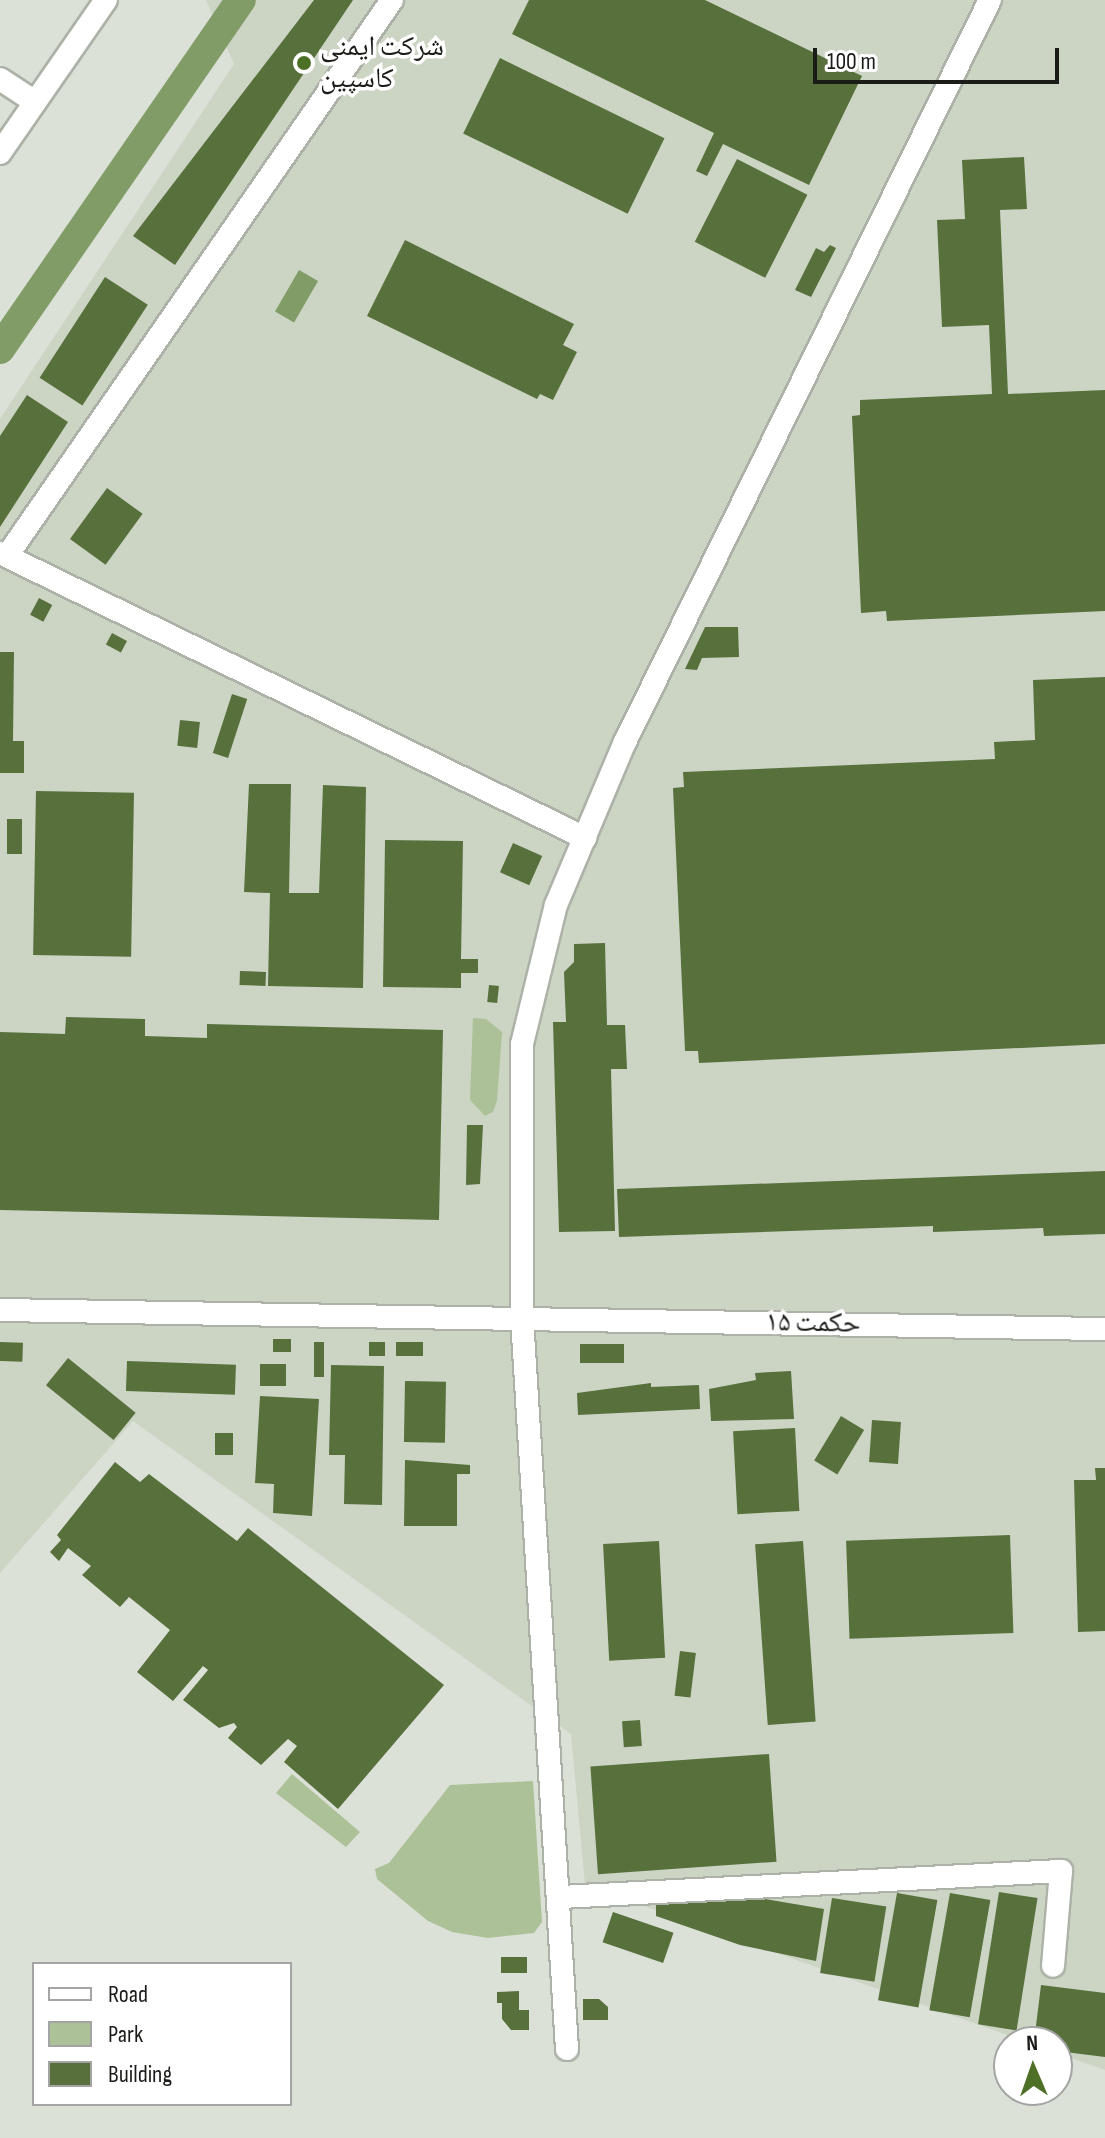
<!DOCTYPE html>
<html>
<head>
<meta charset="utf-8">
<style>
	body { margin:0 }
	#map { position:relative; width:1105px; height:2138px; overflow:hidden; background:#dbe1d6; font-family:"Sofia Sans Condensed","Noto Naskh Arabic",sans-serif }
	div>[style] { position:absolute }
	.built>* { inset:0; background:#ccd5c4 }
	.green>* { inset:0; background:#adc199 }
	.water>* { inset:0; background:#819c66; transform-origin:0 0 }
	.river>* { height:30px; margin:-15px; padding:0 15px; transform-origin:15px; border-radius:15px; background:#819c66 }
	.building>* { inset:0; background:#57703c; transform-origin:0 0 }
	.roads { filter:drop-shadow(2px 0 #acb2a7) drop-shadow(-2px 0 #acb2a7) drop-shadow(0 2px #acb2a7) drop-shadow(0 -2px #acb2a7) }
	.minor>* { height:22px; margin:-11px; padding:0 11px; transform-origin:11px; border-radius:11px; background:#fff }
	.dots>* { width:22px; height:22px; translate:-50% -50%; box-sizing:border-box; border:4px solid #fff; border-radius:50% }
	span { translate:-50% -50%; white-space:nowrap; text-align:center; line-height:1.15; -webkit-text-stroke:7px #fff; paint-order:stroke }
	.poi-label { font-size:28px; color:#1a1c18 }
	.left { translate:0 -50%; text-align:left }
	.street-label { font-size:28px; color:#1a1c18 }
	.legend { position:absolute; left:32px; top:1962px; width:260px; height:144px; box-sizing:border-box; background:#fff; border:2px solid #a3a4a3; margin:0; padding:10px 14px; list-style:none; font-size:24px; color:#1a1c18 }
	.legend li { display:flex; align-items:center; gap:16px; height:40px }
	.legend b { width:40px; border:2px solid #a3a4a3 }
	.north { position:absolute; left:993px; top:2026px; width:80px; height:80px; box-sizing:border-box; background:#fff; border:2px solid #a3a4a3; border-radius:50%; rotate:358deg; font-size:22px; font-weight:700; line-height:32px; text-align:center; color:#1a1c18 }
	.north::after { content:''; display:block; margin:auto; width:28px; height:36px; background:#4e6f26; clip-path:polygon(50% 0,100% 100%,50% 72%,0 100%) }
	.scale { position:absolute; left:813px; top:48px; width:246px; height:36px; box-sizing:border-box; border:4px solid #1a1c18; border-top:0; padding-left:10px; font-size:24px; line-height:28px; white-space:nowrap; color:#1a1c18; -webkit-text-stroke:6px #fff; paint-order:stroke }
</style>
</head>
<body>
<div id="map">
	<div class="built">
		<div style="clip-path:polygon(206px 0,1105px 0,1105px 2070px,1057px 2053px,1057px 2042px,1027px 2042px,585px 1885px,571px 1734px,133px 1421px,0 1573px,0 419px,234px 64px)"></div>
	</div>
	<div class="green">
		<div style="clip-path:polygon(473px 1018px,486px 1019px,502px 1032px,497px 1101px,493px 1112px,485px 1116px,470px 1100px)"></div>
		<div style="clip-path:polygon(292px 1774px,360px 1832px,346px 1847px,276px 1793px)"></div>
		<div style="clip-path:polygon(533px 1781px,542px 1922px,534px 1933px,488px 1938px,452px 1932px,428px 1921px,377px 1879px,375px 1869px,389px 1863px,450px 1785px)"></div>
	</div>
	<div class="water">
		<div style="left:299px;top:270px;width:22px;height:48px;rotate:30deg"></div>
	</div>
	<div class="river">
		<div style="left:0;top:349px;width:424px;rotate:-55.4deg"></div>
	</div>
	<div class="building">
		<div style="clip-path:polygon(314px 0,353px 0,175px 265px,133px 236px)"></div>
		<div style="clip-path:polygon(529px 0,705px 0,862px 76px,809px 185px,723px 144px,707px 176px,696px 171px,714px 133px,512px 34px)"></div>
		<div style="left:500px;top:58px;width:183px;height:84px;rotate:26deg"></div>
		<div style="clip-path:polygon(1024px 157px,1027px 209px,1000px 210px,1008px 394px,1105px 390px,1105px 611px,887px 621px,886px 611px,861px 613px,852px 416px,860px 415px,860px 400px,992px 394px,989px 325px,942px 327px,937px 220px,965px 219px,962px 160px)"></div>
		<div style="left:737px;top:159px;width:79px;height:93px;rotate:27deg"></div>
		<div style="clip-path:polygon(405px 240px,574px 324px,563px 345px,577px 352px,553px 400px,540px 394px,537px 399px,367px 316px)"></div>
		<div style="clip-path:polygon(830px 245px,836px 248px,811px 297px,795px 290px,816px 248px,824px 252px)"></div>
		<div style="left:105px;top:277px;width:51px;height:120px;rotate:33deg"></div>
		<div style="clip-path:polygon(27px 395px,68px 422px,0 527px,0 436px)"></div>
		<div style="left:107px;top:488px;width:44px;height:63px;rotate:36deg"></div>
		<div style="left:39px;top:598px;width:15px;height:19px;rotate:28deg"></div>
		<div style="clip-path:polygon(705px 627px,738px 627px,739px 657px,702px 658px,697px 670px,685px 669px)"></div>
		<div style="left:112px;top:633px;width:17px;height:13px;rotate:28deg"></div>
		<div style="clip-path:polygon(0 652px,14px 652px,13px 741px,24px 741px,24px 773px,0 773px)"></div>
		<div style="clip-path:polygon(1105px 677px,1105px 1044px,699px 1063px,698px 1051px,685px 1051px,673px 788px,684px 787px,683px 772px,995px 759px,994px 742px,1035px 740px,1033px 680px)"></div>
		<div style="left:232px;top:694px;width:16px;height:62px;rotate:18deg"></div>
		<div style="left:180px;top:720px;width:20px;height:26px;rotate:6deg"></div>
		<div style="clip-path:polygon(249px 784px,291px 784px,289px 893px,319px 893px,323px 785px,366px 787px,363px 988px,268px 986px,270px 893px,244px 892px)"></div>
		<div style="left:36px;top:791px;width:98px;height:164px;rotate:1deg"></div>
		<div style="left:7px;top:819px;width:15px;height:35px"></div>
		<div style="clip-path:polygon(385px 840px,463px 841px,461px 959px,478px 959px,478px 973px,461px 973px,461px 988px,383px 987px)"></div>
		<div style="left:513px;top:843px;width:32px;height:32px;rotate:24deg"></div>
		<div style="clip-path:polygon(605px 943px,607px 1025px,625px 1025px,627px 1069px,611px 1069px,615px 1231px,559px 1232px,553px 1022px,566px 1022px,564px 972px,574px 962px,574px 944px)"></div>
		<div style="left:240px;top:971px;width:26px;height:14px;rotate:2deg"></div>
		<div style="left:489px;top:985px;width:10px;height:17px;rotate:6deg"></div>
		<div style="clip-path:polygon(66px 1017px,145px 1019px,145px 1036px,207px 1038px,207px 1024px,443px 1030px,439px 1220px,0 1210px,0 1032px,65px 1034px)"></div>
		<div style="clip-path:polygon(467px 1125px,483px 1125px,480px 1184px,466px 1185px)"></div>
		<div style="clip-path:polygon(1105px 1171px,1105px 1234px,1044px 1236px,1043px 1228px,933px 1232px,933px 1226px,619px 1237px,617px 1189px)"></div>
		<div style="left:273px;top:1339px;width:18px;height:13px"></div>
		<div style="left:0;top:1342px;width:23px;height:19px;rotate:2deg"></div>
		<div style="left:314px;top:1342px;width:10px;height:35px"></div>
		<div style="left:369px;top:1342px;width:16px;height:14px"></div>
		<div style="left:396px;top:1342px;width:27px;height:14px"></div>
		<div style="left:624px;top:1344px;width:19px;height:44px;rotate:90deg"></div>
		<div style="left:68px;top:1358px;width:87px;height:35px;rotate:39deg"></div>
		<div style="left:127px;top:1361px;width:109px;height:30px;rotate:2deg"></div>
		<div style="left:260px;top:1364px;width:26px;height:22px"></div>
		<div style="clip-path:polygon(331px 1365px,384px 1366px,382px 1505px,344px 1504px,345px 1455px,329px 1455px)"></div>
		<div style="clip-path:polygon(791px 1371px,794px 1419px,711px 1421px,709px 1389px,756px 1380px,755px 1373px)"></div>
		<div style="left:405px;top:1381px;width:41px;height:61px;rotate:1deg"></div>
		<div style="clip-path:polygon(651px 1383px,651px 1387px,699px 1385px,700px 1409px,578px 1415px,577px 1393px)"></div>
		<div style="clip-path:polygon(260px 1396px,319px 1399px,312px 1516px,273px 1513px,274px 1484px,255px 1483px)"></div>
		<div style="left:841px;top:1416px;width:27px;height:52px;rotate:31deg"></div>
		<div style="left:872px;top:1420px;width:29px;height:42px;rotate:4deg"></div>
		<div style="left:795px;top:1428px;width:83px;height:62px;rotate:87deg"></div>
		<div style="left:215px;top:1433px;width:18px;height:22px"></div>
		<div style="clip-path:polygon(405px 1460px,470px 1465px,470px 1474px,457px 1474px,457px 1526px,404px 1526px)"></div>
		<div style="clip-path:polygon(115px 1462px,140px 1482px,149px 1474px,237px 1541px,248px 1528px,444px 1685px,338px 1809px,284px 1762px,297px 1746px,288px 1739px,261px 1765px,228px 1738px,237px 1727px,234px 1723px,219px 1728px,183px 1700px,208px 1670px,203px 1666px,173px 1701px,137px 1672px,170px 1630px,129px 1597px,120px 1607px,82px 1575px,91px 1566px,68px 1548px,59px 1561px,50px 1552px,61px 1540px,57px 1535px)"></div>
		<div style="clip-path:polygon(1095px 1468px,1105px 1468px,1105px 1631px,1078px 1632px,1074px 1480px,1096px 1480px)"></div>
		<div style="left:1010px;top:1535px;width:98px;height:164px;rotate:88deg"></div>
		<div style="left:659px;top:1541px;width:117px;height:56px;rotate:87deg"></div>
		<div style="left:803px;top:1541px;width:181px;height:48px;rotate:86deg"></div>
		<div style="left:680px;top:1651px;width:16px;height:45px;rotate:7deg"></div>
		<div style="left:640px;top:1720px;width:26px;height:18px;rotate:86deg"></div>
		<div style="left:769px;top:1754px;width:108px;height:179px;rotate:86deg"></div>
		<div style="left:999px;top:1892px;width:39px;height:134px;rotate:9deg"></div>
		<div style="left:897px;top:1893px;width:41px;height:109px;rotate:10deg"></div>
		<div style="left:950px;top:1893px;width:41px;height:119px;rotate:10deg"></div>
		<div style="clip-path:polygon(747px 1896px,824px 1909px,816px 1961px,740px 1945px,656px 1916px,656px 1901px,745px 1901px)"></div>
		<div style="left:832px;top:1898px;width:55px;height:76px;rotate:9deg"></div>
		<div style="left:613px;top:1912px;width:64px;height:32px;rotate:19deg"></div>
		<div style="left:501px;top:1957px;width:26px;height:16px"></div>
		<div style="clip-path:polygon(1041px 1985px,1105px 1993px,1105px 2057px,1057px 2051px,1057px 2042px,1034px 2042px)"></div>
		<div style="clip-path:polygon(519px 1991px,519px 2010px,529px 2010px,529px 2030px,511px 2030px,502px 2019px,502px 2003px,497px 2003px,497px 1992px)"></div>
		<div style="clip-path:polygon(583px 1999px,599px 1999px,608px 2007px,608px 2020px,583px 2020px)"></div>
	</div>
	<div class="roads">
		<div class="minor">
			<div style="left:0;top:79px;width:42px;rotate:33.3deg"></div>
			<div style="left:0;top:153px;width:186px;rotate:-55.3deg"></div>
			<div style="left:0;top:553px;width:651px;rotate:25.97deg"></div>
			<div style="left:7px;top:556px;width:676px;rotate:-55.3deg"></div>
			<div style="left:0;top:1310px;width:1105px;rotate:0.99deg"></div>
			<div style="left:561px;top:1897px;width:501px;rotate:-2.98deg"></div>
			<div style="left:1061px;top:1871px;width:95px;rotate:94.8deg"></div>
			<div style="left:567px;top:2049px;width:733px;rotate:-93.52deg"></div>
			<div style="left:522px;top:1317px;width:273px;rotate:-90deg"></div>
			<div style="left:522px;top:1044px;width:143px;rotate:-76.3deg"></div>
			<div style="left:556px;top:905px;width:177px;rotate:-67.1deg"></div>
			<div style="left:625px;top:742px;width:827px;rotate:-63.81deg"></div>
		</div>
	</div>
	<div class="dots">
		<div style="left:304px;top:63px;background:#4e6f26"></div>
	</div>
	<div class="poi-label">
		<span class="left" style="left:320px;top:63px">شرکت ایمنی<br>کاسپین</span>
	</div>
	<div class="street-label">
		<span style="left:813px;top:1323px;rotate:1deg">حکمت ۱۵</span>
	</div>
	<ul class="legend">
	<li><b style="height:10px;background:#fff"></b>Road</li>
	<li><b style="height:22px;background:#adc199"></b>Park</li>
	<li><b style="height:22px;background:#57703c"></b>Building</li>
	</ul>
	<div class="north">N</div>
	<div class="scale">100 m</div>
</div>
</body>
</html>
